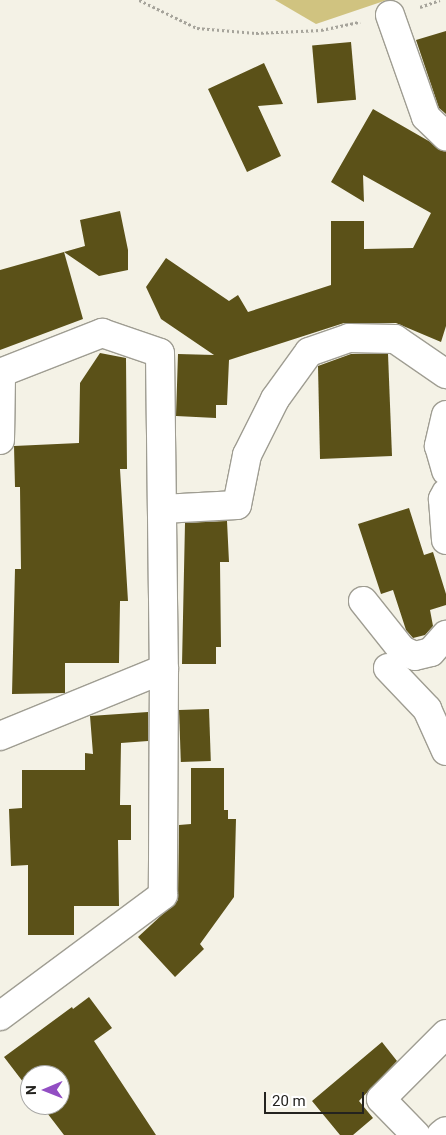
<!DOCTYPE html>
<html>
<head>
<meta charset="utf-8">
<style>
	body { margin:0 }
	#map { position:relative; width:446px; height:1135px; overflow:hidden; background:#f4f2e6; font-family:Roboto,sans-serif }
	div>[style] { position:absolute }
	.green>* { inset:0; background:#d0c380 }
	.building>* { inset:0; background:#5b5118; transform-origin:0 0 }
	.path>* { height:3px; margin-top:-1.5px; transform-origin:0; background:repeating-linear-gradient(90deg,#a6a49b 0 2.5px,transparent 0 5px) }
	.roads { filter:drop-shadow(1px 0 #9f9d92) drop-shadow(-1px 0 #9f9d92) drop-shadow(0 1px #9f9d92) drop-shadow(0 -1px #9f9d92) }
	.street>* { height:28px; margin:-14px; padding:0 14px; transform-origin:14px; border-radius:14px; background:#fff }
	.highway>* { height:28px; margin:-14px; padding:0 14px; transform-origin:14px; border-radius:14px; background:#fff }
	span { translate:-50% -50%; white-space:nowrap; text-align:center; line-height:1.15; -webkit-text-stroke:5px #fff; paint-order:stroke }
	.north { position:absolute; left:20px; top:1065px; width:50px; height:50px; box-sizing:border-box; background:#fff; border:1px solid #a7a7a5; border-radius:50%; rotate:269deg; font-size:14px; font-weight:700; line-height:20px; text-align:center; color:#24231f }
	.north::after { content:''; display:block; margin:auto; width:18px; height:22px; background:#924ec3; clip-path:polygon(50% 0,100% 100%,50% 72%,0 100%) }
	.scale { position:absolute; left:264px; top:1092px; width:100px; height:22px; box-sizing:border-box; border:2px solid #24231f; border-top:0; padding-left:6px; font-size:15px; line-height:18px; white-space:nowrap; color:#24231f; -webkit-text-stroke:4px #fff; paint-order:stroke }
</style>
</head>
<body>
<div id="map">
	<div class="green">
		<div style="clip-path:polygon(275px 0,387px 0,316px 24px)"></div>
	</div>
	<div class="building">
		<div style="clip-path:polygon(446px 31px,446px 114px,439px 108px,416px 40px)"></div>
		<div style="left:351px;top:42px;width:58px;height:39px;rotate:85deg"></div>
		<div style="clip-path:polygon(264px 63px,283px 104px,258px 106px,281px 156px,247px 172px,208px 89px)"></div>
		<div style="clip-path:polygon(373px 109px,446px 151px,446px 326px,441px 342px,396px 323px,344px 323px,229px 360px,227px 405px,216px 405px,216px 418px,176px 416px,178px 354px,214px 355px,161px 319px,146px 287px,166px 258px,229px 301px,238px 295px,248px 312px,331px 285px,331px 221px,364px 221px,364px 249px,413px 248px,431px 213px,363px 175px,364px 202px,331px 182px)"></div>
		<div style="clip-path:polygon(120px 211px,128px 250px,128px 270px,99px 276px,64px 252px,85px 246px,80px 220px)"></div>
		<div style="clip-path:polygon(64px 252px,83px 319px,0 350px,0 270px)"></div>
		<div style="clip-path:polygon(100px 353px,126px 358px,127px 469px,120px 469px,128px 601px,120px 601px,119px 663px,65px 663px,65px 693px,12px 694px,15px 569px,21px 569px,20px 487px,15px 487px,14px 446px,79px 443px,80px 383px)"></div>
		<div style="clip-path:polygon(351px 354px,388px 354px,392px 456px,320px 459px,318px 366px)"></div>
		<div style="clip-path:polygon(409px 508px,424px 555px,433px 552px,446px 594px,446px 605px,430px 610px,433px 626px,425px 635px,413px 638px,406px 630px,393px 590px,381px 594px,358px 524px)"></div>
		<div style="clip-path:polygon(227px 521px,229px 562px,220px 562px,221px 647px,216px 647px,216px 664px,182px 664px,185px 523px)"></div>
		<div style="left:209px;top:709px;width:52px;height:30px;rotate:88deg"></div>
		<div style="clip-path:polygon(148px 712px,148px 741px,121px 743px,120px 805px,131px 805px,131px 840px,118px 840px,119px 906px,74px 906px,74px 935px,28px 935px,28px 865px,11px 866px,9px 809px,22px 808px,22px 770px,85px 770px,85px 753px,93px 754px,90px 716px)"></div>
		<div style="clip-path:polygon(191px 768px,224px 768px,224px 810px,228px 810px,228px 819px,236px 819px,234px 897px,200px 944px,204px 949px,175px 977px,138px 937px,178px 900px,179px 825px,191px 824px)"></div>
		<div style="clip-path:polygon(89px 997px,112px 1028px,94px 1041px,156px 1135px,64px 1135px,41px 1105px,60px 1105px,60px 1075px,30px 1075px,30px 1091px,4px 1057px,72px 1007px,73px 1009px)"></div>
		<div style="clip-path:polygon(382px 1042px,397px 1061px,359px 1101px,373px 1118px,353px 1135px,340px 1135px,312px 1101px)"></div>
	</div>
	<div class="path">
		<div style="left:139px;top:0;width:64px;rotate:25.8deg"></div>
		<div style="left:197px;top:28px;width:59px;rotate:4.8deg"></div>
		<div style="left:256px;top:33px;width:65px;rotate:-2.6deg"></div>
		<div style="left:321px;top:30px;width:40px;rotate:-12deg"></div>
		<div style="left:420px;top:7px;width:21px;rotate:-19deg"></div>
	</div>
	<div class="roads">
		<div class="street">
			<div style="left:390px;top:15px;width:108px;rotate:70.6deg"></div>
			<div style="left:426px;top:117px;width:28px;rotate:44deg"></div>
			<div style="left:0;top:373px;width:110px;rotate:-21.4deg"></div>
			<div style="left:102px;top:333px;width:61px;rotate:19deg"></div>
			<div style="left:160px;top:353px;width:316px;rotate:89.3deg"></div>
			<div style="left:164px;top:669px;width:226px;rotate:90.3deg"></div>
			<div style="left:163px;top:895px;width:203px;rotate:143.4deg"></div>
			<div style="left:446px;top:415px;width:32px;rotate:103deg"></div>
			<div style="left:439px;top:446px;width:26px;rotate:74deg"></div>
			<div style="left:0;top:440px;width:67px;rotate:-89.1deg"></div>
			<div style="left:446px;top:493px;width:7px;rotate:117deg"></div>
			<div style="left:443px;top:499px;width:41px;rotate:85.8deg"></div>
			<div style="left:162px;top:509px;width:75px;rotate:-3.1deg"></div>
			<div style="left:237px;top:505px;width:51px;rotate:-78.7deg"></div>
			<div style="left:247px;top:455px;width:63px;rotate:-63.4deg"></div>
			<div style="left:275px;top:399px;width:58px;rotate:-54.1deg"></div>
			<div style="left:309px;top:352px;width:42px;rotate:-19.3deg"></div>
			<div style="left:349px;top:338px;width:46px;rotate:1.2deg"></div>
			<div style="left:395px;top:339px;width:62px;rotate:34.5deg"></div>
			<div style="left:363px;top:601px;width:63px;rotate:51.5deg"></div>
			<div style="left:402px;top:650px;width:14px;rotate:25deg"></div>
			<div style="left:415px;top:656px;width:16px;rotate:-14deg"></div>
			<div style="left:431px;top:652px;width:23px;rotate:-49deg"></div>
			<div style="left:388px;top:668px;width:57px;rotate:46.4deg"></div>
			<div style="left:427px;top:709px;width:46px;rotate:65.7deg"></div>
			<div style="left:0;top:736px;width:177px;rotate:-22.2deg"></div>
			<div style="left:416px;top:1135px;width:50px;rotate:-134.2deg"></div>
			<div style="left:381px;top:1099px;width:92px;rotate:-45deg"></div>
		</div>
		<div class="highway">
			<div style="left:441px;top:1135px;width:6px;rotate:-39deg"></div>
		</div>
	</div>
	<div class="north">N</div>
	<div class="scale">20 m</div>
</div>
</body>
</html>
